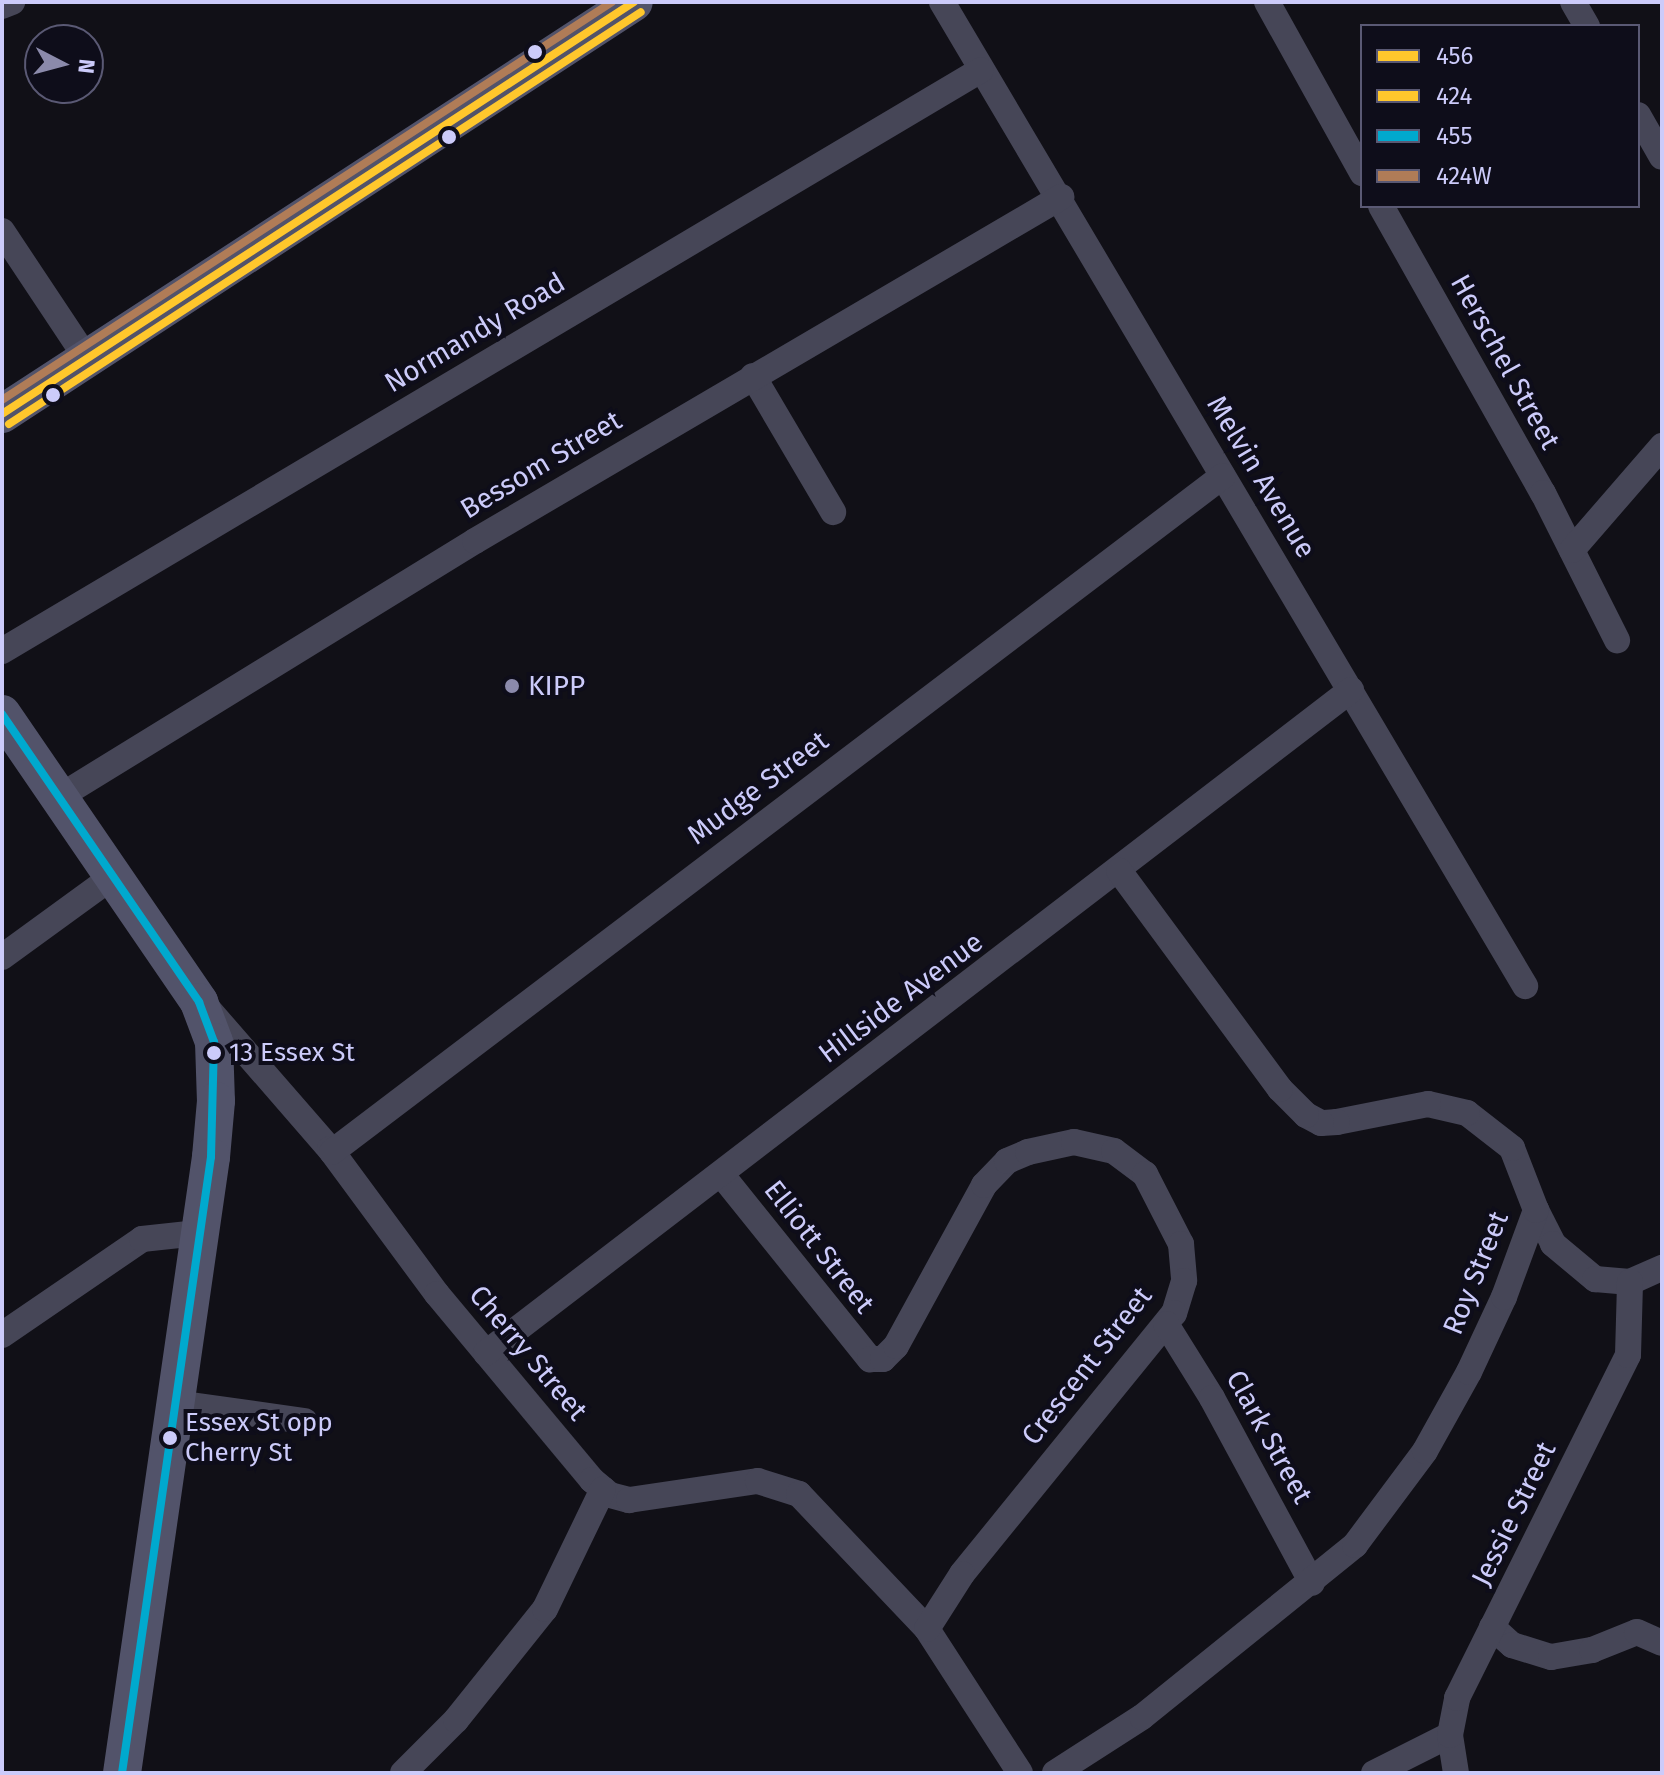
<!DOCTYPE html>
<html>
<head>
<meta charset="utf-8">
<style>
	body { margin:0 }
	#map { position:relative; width:1664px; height:1775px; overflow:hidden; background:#111017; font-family:"Fira Sans",sans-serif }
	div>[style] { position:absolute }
	.street>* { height:26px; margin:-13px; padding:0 13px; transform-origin:13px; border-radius:13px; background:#464657 }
	.secondary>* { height:38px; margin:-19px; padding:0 19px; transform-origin:19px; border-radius:19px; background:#52536a }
	.bus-1>* { height:8px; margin:-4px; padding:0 4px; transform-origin:4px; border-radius:4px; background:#ffc72c }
	.bus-2>* { height:8px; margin:-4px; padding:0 4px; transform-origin:4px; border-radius:4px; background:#ffc72c }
	.bus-3>* { height:8px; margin:-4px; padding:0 4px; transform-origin:4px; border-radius:4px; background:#00a9ce }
	.bus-4>* { height:8px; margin:-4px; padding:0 4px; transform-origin:4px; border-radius:4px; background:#b07c57 }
	.dots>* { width:22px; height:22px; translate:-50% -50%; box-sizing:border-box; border:4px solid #0e0d1a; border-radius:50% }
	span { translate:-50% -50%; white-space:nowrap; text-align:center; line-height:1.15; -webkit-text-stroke:8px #0e0d1a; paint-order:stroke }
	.bus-label { font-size:26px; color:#cccbfa }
	.left { translate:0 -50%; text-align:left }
	.street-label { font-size:28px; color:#cccbfa }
	.poi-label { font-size:28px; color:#cccbfa }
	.frame { position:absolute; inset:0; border:4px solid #cccbfa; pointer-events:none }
	.legend { position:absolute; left:1360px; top:24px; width:280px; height:184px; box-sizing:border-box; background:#0e0d1a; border:2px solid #5a5974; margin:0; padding:10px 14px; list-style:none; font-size:24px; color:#cccbfa }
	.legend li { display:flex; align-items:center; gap:16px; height:40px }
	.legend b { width:40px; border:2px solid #5a5974 }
	.north { position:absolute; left:24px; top:24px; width:80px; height:80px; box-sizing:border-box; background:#0e0d1a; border:2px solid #5a5974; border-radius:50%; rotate:96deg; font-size:22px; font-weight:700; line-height:32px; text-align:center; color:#cccbfa }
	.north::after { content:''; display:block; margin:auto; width:28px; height:36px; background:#8b8aab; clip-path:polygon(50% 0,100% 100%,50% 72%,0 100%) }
</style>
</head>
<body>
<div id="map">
	<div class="street">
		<div style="left:942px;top:2px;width:1144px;rotate:59.35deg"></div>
		<div style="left:1267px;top:2px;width:196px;rotate:60.9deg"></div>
		<div style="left:1573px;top:2px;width:28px;rotate:60deg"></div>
		<div style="left:2px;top:6px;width:11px;rotate:-22deg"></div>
		<div style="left:1638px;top:115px;width:48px;rotate:60.3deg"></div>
		<div style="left:1381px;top:206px;width:330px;rotate:60.6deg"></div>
		<div style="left:1543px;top:493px;width:165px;rotate:63.3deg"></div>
		<div style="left:2px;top:231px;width:154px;rotate:56.4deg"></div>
		<div style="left:753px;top:376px;width:158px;rotate:59.5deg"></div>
		<div style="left:1572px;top:550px;width:138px;rotate:-49.1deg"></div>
		<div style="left:2px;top:651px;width:1138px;rotate:-30.69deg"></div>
		<div style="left:59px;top:797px;width:488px;rotate:-31.6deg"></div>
		<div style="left:475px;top:541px;width:680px;rotate:-30.41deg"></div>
		<div style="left:2px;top:957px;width:136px;rotate:-36deg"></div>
		<div style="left:209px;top:1010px;width:184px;rotate:49deg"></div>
		<div style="left:330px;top:1149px;width:180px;rotate:53.6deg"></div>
		<div style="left:437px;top:1294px;width:242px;rotate:50.2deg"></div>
		<div style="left:592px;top:1480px;width:23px;rotate:40deg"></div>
		<div style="left:610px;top:1495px;width:20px;rotate:15deg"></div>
		<div style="left:629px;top:1500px;width:130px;rotate:-8.4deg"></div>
		<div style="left:758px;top:1481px;width:43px;rotate:17.6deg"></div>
		<div style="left:799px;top:1494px;width:186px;rotate:46.5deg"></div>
		<div style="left:927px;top:1629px;width:171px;rotate:57.1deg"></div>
		<div style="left:332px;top:1152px;width:1118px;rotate:-37.19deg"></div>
		<div style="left:721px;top:1174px;width:238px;rotate:51.2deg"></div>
		<div style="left:870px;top:1359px;width:13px"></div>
		<div style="left:883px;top:1359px;width:18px;rotate:-45deg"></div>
		<div style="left:896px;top:1346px;width:183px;rotate:-61.3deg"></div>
		<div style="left:984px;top:1185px;width:33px;rotate:-46deg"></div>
		<div style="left:1007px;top:1161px;width:23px;rotate:-23deg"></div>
		<div style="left:1028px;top:1152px;width:47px;rotate:-12.3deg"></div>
		<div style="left:1074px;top:1142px;width:41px;rotate:12.7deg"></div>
		<div style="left:1114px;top:1151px;width:39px;rotate:37deg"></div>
		<div style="left:1145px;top:1174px;width:79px;rotate:62.8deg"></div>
		<div style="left:1181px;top:1244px;width:37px;rotate:85deg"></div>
		<div style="left:1184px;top:1281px;width:34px;rotate:107deg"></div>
		<div style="left:1174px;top:1313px;width:336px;rotate:129.1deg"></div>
		<div style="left:962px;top:1574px;width:65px;rotate:122.5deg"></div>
		<div style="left:1536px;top:1210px;width:38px;rotate:63deg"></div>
		<div style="left:1553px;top:1244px;width:55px;rotate:39.8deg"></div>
		<div style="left:1595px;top:1279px;width:35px;rotate:5deg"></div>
		<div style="left:1630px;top:1282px;width:35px;rotate:-24deg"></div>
		<div style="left:1166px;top:1324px;width:87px;rotate:58.1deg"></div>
		<div style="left:1212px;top:1398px;width:210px;rotate:61.6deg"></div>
		<div style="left:2px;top:1335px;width:170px;rotate:-34.4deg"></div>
		<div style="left:142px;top:1239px;width:56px;rotate:-6.1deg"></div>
		<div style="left:486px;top:1353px;width:1090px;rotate:-37.47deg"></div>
		<div style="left:175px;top:1403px;width:131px;rotate:7.9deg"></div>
		<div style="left:1492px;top:1627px;width:27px;rotate:42deg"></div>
		<div style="left:1512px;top:1645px;width:41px;rotate:17.1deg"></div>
		<div style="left:1551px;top:1657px;width:42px;rotate:-9.7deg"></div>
		<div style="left:1592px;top:1650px;width:48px;rotate:-21.8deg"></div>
		<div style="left:1637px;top:1632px;width:27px;rotate:24deg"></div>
		<div style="left:403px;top:1773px;width:75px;rotate:-45deg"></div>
		<div style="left:456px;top:1720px;width:142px;rotate:-51.3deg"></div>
		<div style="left:545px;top:1609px;width:133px;rotate:-64.2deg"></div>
		<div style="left:1055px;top:1773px;width:103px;rotate:-32.8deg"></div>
		<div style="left:1142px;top:1717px;width:274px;rotate:-38.9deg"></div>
		<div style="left:1355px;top:1545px;width:117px;rotate:-53.3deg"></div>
		<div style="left:1425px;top:1451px;width:90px;rotate:-60.9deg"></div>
		<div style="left:1469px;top:1372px;width:83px;rotate:-65deg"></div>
		<div style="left:1504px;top:1297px;width:93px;rotate:-69.8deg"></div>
		<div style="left:1536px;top:1210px;width:66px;rotate:-111.2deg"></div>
		<div style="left:1512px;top:1148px;width:57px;rotate:-142.1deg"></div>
		<div style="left:1467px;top:1113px;width:40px;rotate:-167deg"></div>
		<div style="left:1428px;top:1104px;width:93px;rotate:168.8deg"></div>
		<div style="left:1337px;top:1122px;width:16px;rotate:176deg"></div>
		<div style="left:1321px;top:1123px;width:17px;rotate:-152deg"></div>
		<div style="left:1306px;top:1115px;width:37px;rotate:-135deg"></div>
		<div style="left:1280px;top:1089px;width:271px;rotate:-126.4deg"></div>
		<div style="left:1374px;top:1773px;width:85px;rotate:-26.6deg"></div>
		<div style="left:1456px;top:1773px;width:38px;rotate:-99deg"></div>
		<div style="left:1450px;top:1735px;width:38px;rotate:-79deg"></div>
		<div style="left:1457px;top:1698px;width:383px;rotate:-63.5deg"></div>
		<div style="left:1628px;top:1355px;width:73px;rotate:-88.4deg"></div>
	</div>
	<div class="secondary">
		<div style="left:2px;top:414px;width:754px;rotate:-33.1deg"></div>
		<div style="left:2px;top:714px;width:349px;rotate:55.6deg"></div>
		<div style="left:199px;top:1002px;width:43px;rotate:69.4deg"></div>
		<div style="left:214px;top:1042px;width:59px;rotate:88.1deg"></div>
		<div style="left:216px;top:1101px;width:56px;rotate:95.1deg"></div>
		<div style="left:211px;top:1157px;width:622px;rotate:98.22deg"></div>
	</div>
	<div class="bus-1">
		<div style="left:2px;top:414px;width:754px;rotate:-33.1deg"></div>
	</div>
	<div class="bus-2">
		<div style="left:9px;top:424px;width:754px;rotate:-33.1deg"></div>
	</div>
	<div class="bus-3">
		<div style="left:2px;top:714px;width:349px;rotate:55.6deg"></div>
		<div style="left:199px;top:1002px;width:43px;rotate:69.4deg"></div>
		<div style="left:214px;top:1042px;width:115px;rotate:91.5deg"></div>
		<div style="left:211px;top:1157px;width:622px;rotate:98.22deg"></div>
	</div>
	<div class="bus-4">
		<div style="left:2px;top:400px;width:728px;rotate:-33.12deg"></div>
	</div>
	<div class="dots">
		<div style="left:535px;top:52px;background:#cccbfa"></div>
		<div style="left:449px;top:137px;background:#cccbfa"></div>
		<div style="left:53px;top:395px;background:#cccbfa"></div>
		<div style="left:512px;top:686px;background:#8b8aab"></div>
		<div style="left:214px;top:1053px;background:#cccbfa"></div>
		<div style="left:170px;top:1438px;background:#cccbfa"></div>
	</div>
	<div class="bus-label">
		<span class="left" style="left:229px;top:1053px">13 Essex St</span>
		<span class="left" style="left:185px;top:1438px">Essex St opp<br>Cherry St</span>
	</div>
	<div class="street-label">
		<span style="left:475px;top:333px;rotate:-31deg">Normandy Road</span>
		<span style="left:1505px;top:362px;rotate:61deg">Herschel Street</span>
		<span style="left:541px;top:465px;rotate:-31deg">Bessom Street</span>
		<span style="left:1261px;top:477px;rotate:59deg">Melvin Avenue</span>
		<span style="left:758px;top:788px;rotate:-37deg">Mudge Street</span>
		<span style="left:901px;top:998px;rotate:-37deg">Hillside Avenue</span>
		<span style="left:819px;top:1247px;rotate:52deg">Elliott Street</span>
		<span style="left:1476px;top:1273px;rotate:-68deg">Roy Street</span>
		<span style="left:528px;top:1353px;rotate:50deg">Cherry Street</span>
		<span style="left:1087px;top:1366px;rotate:-52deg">Crescent Street</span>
		<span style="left:1269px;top:1437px;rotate:61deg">Clark Street</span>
		<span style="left:1514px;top:1514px;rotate:-64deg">Jessie Street</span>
	</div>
	<div class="poi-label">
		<span class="left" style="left:528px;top:686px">KIPP</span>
	</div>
	<div class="frame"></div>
	<ul class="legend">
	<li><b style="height:10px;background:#ffc72c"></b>456</li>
	<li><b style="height:10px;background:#ffc72c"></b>424</li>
	<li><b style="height:10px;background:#00a9ce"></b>455</li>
	<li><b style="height:10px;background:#b07c57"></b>424W</li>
	</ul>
	<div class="north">N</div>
</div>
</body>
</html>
